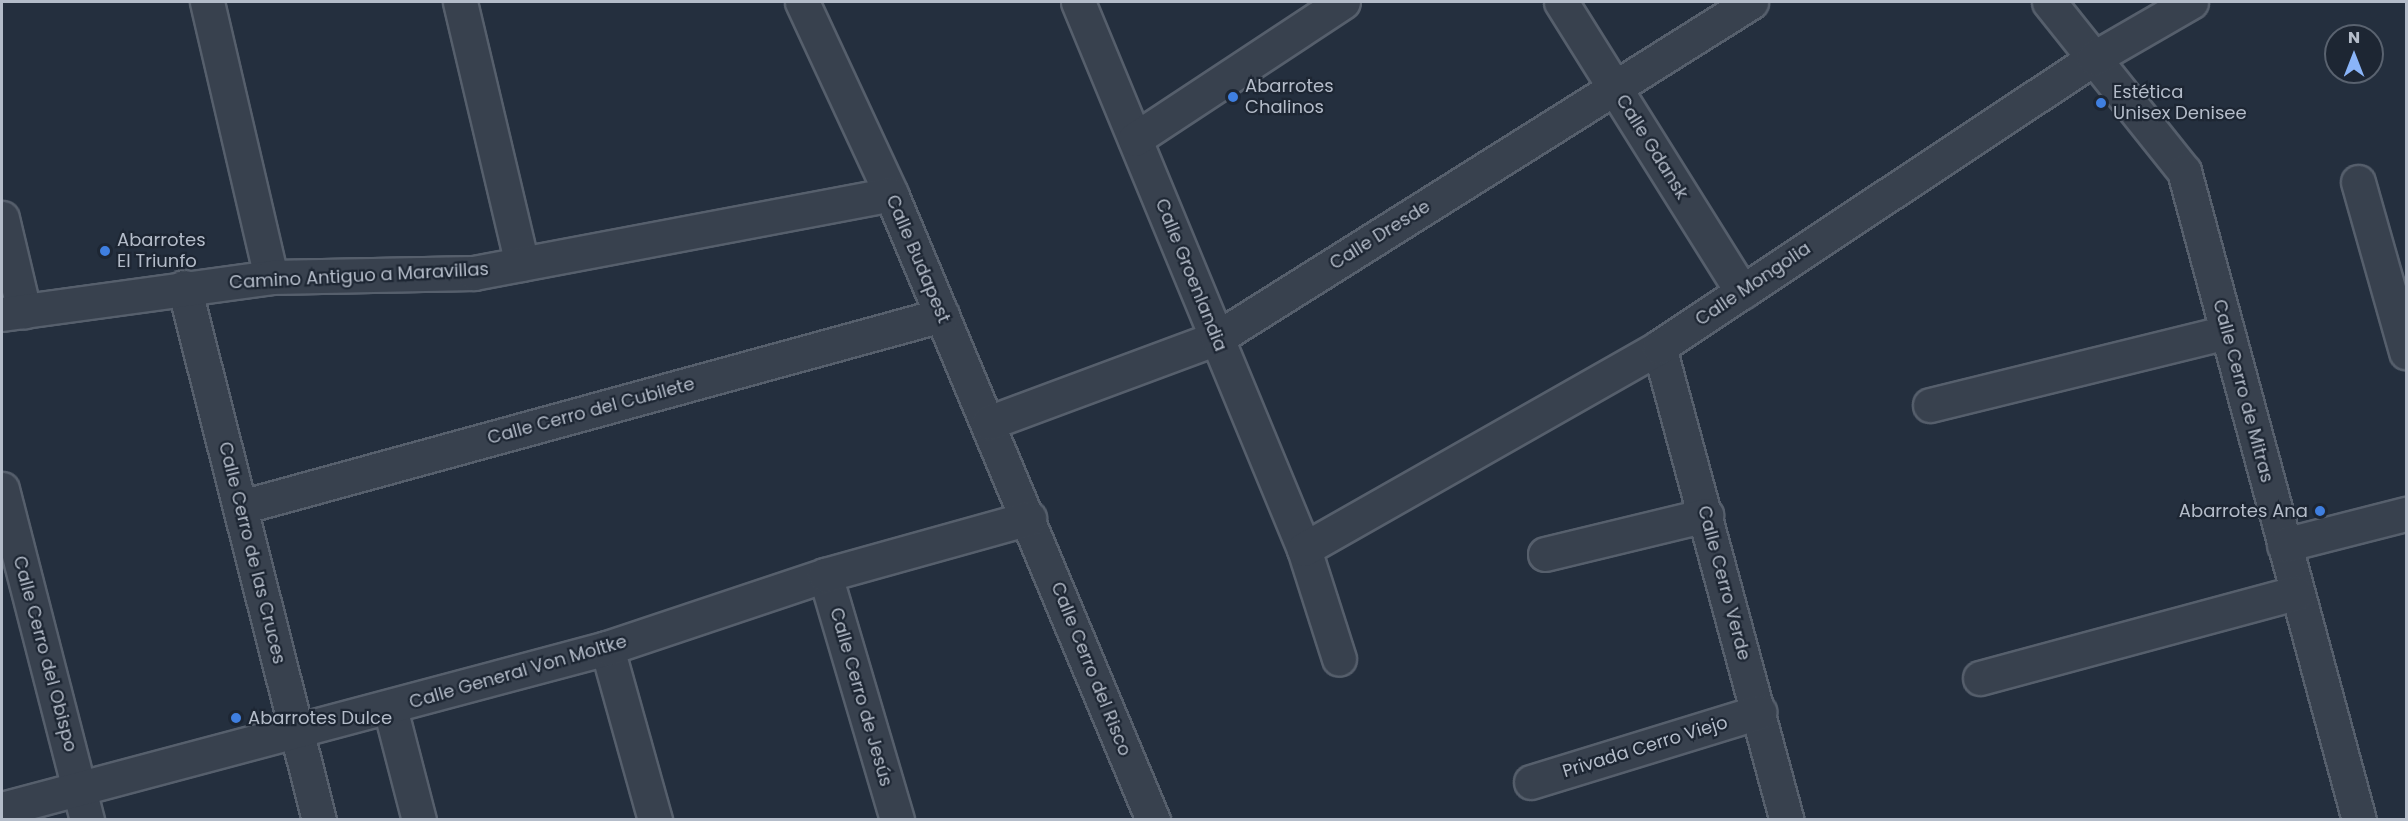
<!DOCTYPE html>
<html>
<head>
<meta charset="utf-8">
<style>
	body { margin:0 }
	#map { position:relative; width:2408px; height:821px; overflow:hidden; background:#242f3e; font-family:Poppins,sans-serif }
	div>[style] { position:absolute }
	.roads { filter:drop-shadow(2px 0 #565f6c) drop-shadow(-2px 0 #565f6c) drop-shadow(0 2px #565f6c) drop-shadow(0 -2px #565f6c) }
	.minor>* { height:33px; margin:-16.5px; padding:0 16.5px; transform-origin:16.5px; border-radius:16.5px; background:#38414e }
	.dots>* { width:16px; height:16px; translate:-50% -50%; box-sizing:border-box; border:3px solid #1d2633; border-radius:50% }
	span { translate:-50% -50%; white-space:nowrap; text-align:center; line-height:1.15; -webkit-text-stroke:4.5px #1d2633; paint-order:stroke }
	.poi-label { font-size:18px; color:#b4bcc9 }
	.left { translate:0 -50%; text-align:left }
	.right { translate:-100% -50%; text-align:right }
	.street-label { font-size:18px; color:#b4bcc9 }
	.frame { position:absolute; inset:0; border:3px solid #b4bcc9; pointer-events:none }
	.north { position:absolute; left:2324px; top:24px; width:60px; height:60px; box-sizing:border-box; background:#1d2633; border:2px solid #59626f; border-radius:50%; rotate:0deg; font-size:16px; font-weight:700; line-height:24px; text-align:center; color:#b4bcc9 }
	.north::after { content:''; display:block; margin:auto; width:21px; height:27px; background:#8ab4f8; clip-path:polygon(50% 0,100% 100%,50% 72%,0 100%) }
</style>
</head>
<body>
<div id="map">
	<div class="roads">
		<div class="minor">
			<div style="left:207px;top:2px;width:282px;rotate:76.9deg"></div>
			<div style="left:460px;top:2px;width:269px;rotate:76.7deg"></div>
			<div style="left:802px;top:2px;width:212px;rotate:65.1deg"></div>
			<div style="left:891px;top:194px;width:679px;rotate:67.29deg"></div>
			<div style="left:1078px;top:2px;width:592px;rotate:67.55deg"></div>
			<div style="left:1304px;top:549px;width:115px;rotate:72.3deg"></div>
			<div style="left:1561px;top:2px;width:342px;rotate:58deg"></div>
			<div style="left:2049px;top:2px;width:216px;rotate:51.4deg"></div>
			<div style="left:2184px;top:171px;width:672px;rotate:74.91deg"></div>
			<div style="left:1135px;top:139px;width:249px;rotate:-33.4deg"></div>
			<div style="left:2358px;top:182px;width:177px;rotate:74.2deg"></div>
			<div style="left:2px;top:218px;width:96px;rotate:76.7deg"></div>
			<div style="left:184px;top:287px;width:550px;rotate:75.79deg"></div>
			<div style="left:2px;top:314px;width:272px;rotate:-7.8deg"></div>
			<div style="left:271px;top:277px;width:203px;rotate:-1.1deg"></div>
			<div style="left:474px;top:273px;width:424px;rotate:-10.7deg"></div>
			<div style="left:1659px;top:347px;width:490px;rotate:74.9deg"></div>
			<div style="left:1930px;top:405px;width:306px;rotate:-13.8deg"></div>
			<div style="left:988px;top:423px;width:244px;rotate:-20.4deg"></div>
			<div style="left:1217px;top:338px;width:631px;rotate:-32.18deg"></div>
			<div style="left:2px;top:489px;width:342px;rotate:75.6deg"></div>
			<div style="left:241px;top:507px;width:727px;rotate:-15.32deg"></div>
			<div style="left:2284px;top:545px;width:126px;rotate:-14.3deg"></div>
			<div style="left:1304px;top:549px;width:408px;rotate:-29.6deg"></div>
			<div style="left:1659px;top:347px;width:522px;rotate:-33.6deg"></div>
			<div style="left:2094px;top:58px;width:112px;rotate:-30deg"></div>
			<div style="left:1545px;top:554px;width:166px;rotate:-13.6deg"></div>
			<div style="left:825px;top:575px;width:255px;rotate:73.6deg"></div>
			<div style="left:607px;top:648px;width:179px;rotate:74.4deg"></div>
			<div style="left:1980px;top:678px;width:327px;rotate:-15.1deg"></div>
			<div style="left:390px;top:708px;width:116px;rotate:75.5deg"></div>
			<div style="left:1531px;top:782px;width:239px;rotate:-17.1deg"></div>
			<div style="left:2px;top:809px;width:626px;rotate:-14.9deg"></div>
			<div style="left:607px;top:648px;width:230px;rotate:-18.5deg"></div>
			<div style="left:825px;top:575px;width:212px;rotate:-15.6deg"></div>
		</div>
	</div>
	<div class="dots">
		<div style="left:1233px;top:97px;background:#3f7fe0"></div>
		<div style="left:2101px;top:103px;background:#3f7fe0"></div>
		<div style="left:105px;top:251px;background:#3f7fe0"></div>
		<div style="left:2320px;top:511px;background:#3f7fe0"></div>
		<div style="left:236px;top:718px;background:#3f7fe0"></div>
	</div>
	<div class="poi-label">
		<span class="left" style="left:1245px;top:97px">Abarrotes<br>Chalinos</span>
		<span class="left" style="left:2113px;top:103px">Estética<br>Unisex Denisee</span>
		<span class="left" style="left:117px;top:251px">Abarrotes<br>El Triunfo</span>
		<span class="right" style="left:2308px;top:511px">Abarrotes Ana</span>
		<span class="left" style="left:248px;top:718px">Abarrotes Dulce</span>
	</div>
	<div class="street-label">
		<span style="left:1652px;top:147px;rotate:58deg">Calle Gdansk</span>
		<span style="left:1380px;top:235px;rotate:-32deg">Calle Dresde</span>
		<span style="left:918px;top:259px;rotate:67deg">Calle Budapest</span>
		<span style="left:1191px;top:275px;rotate:68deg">Calle Groenlandia</span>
		<span style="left:359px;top:276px;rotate:-3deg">Camino Antiguo a Maravillas</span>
		<span style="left:1753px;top:284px;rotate:-34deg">Calle Mongolia</span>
		<span style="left:2243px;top:391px;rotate:75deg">Calle Cerro de Mitras</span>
		<span style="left:591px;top:411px;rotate:-15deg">Calle Cerro del Cubilete</span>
		<span style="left:252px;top:553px;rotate:76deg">Calle Cerro de las Cruces</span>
		<span style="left:1724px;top:583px;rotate:75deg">Calle Cerro Verde</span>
		<span style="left:45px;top:654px;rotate:75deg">Calle Cerro del Obispo</span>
		<span style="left:1091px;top:669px;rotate:68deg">Calle Cerro del Risco</span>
		<span style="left:518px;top:672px;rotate:-16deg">Calle General Von Moltke</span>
		<span style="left:861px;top:697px;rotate:74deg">Calle Cerro de Jesús</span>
		<span style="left:1645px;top:747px;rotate:-17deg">Privada Cerro Viejo</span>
	</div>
	<div class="frame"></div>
	<div class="north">N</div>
</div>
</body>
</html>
